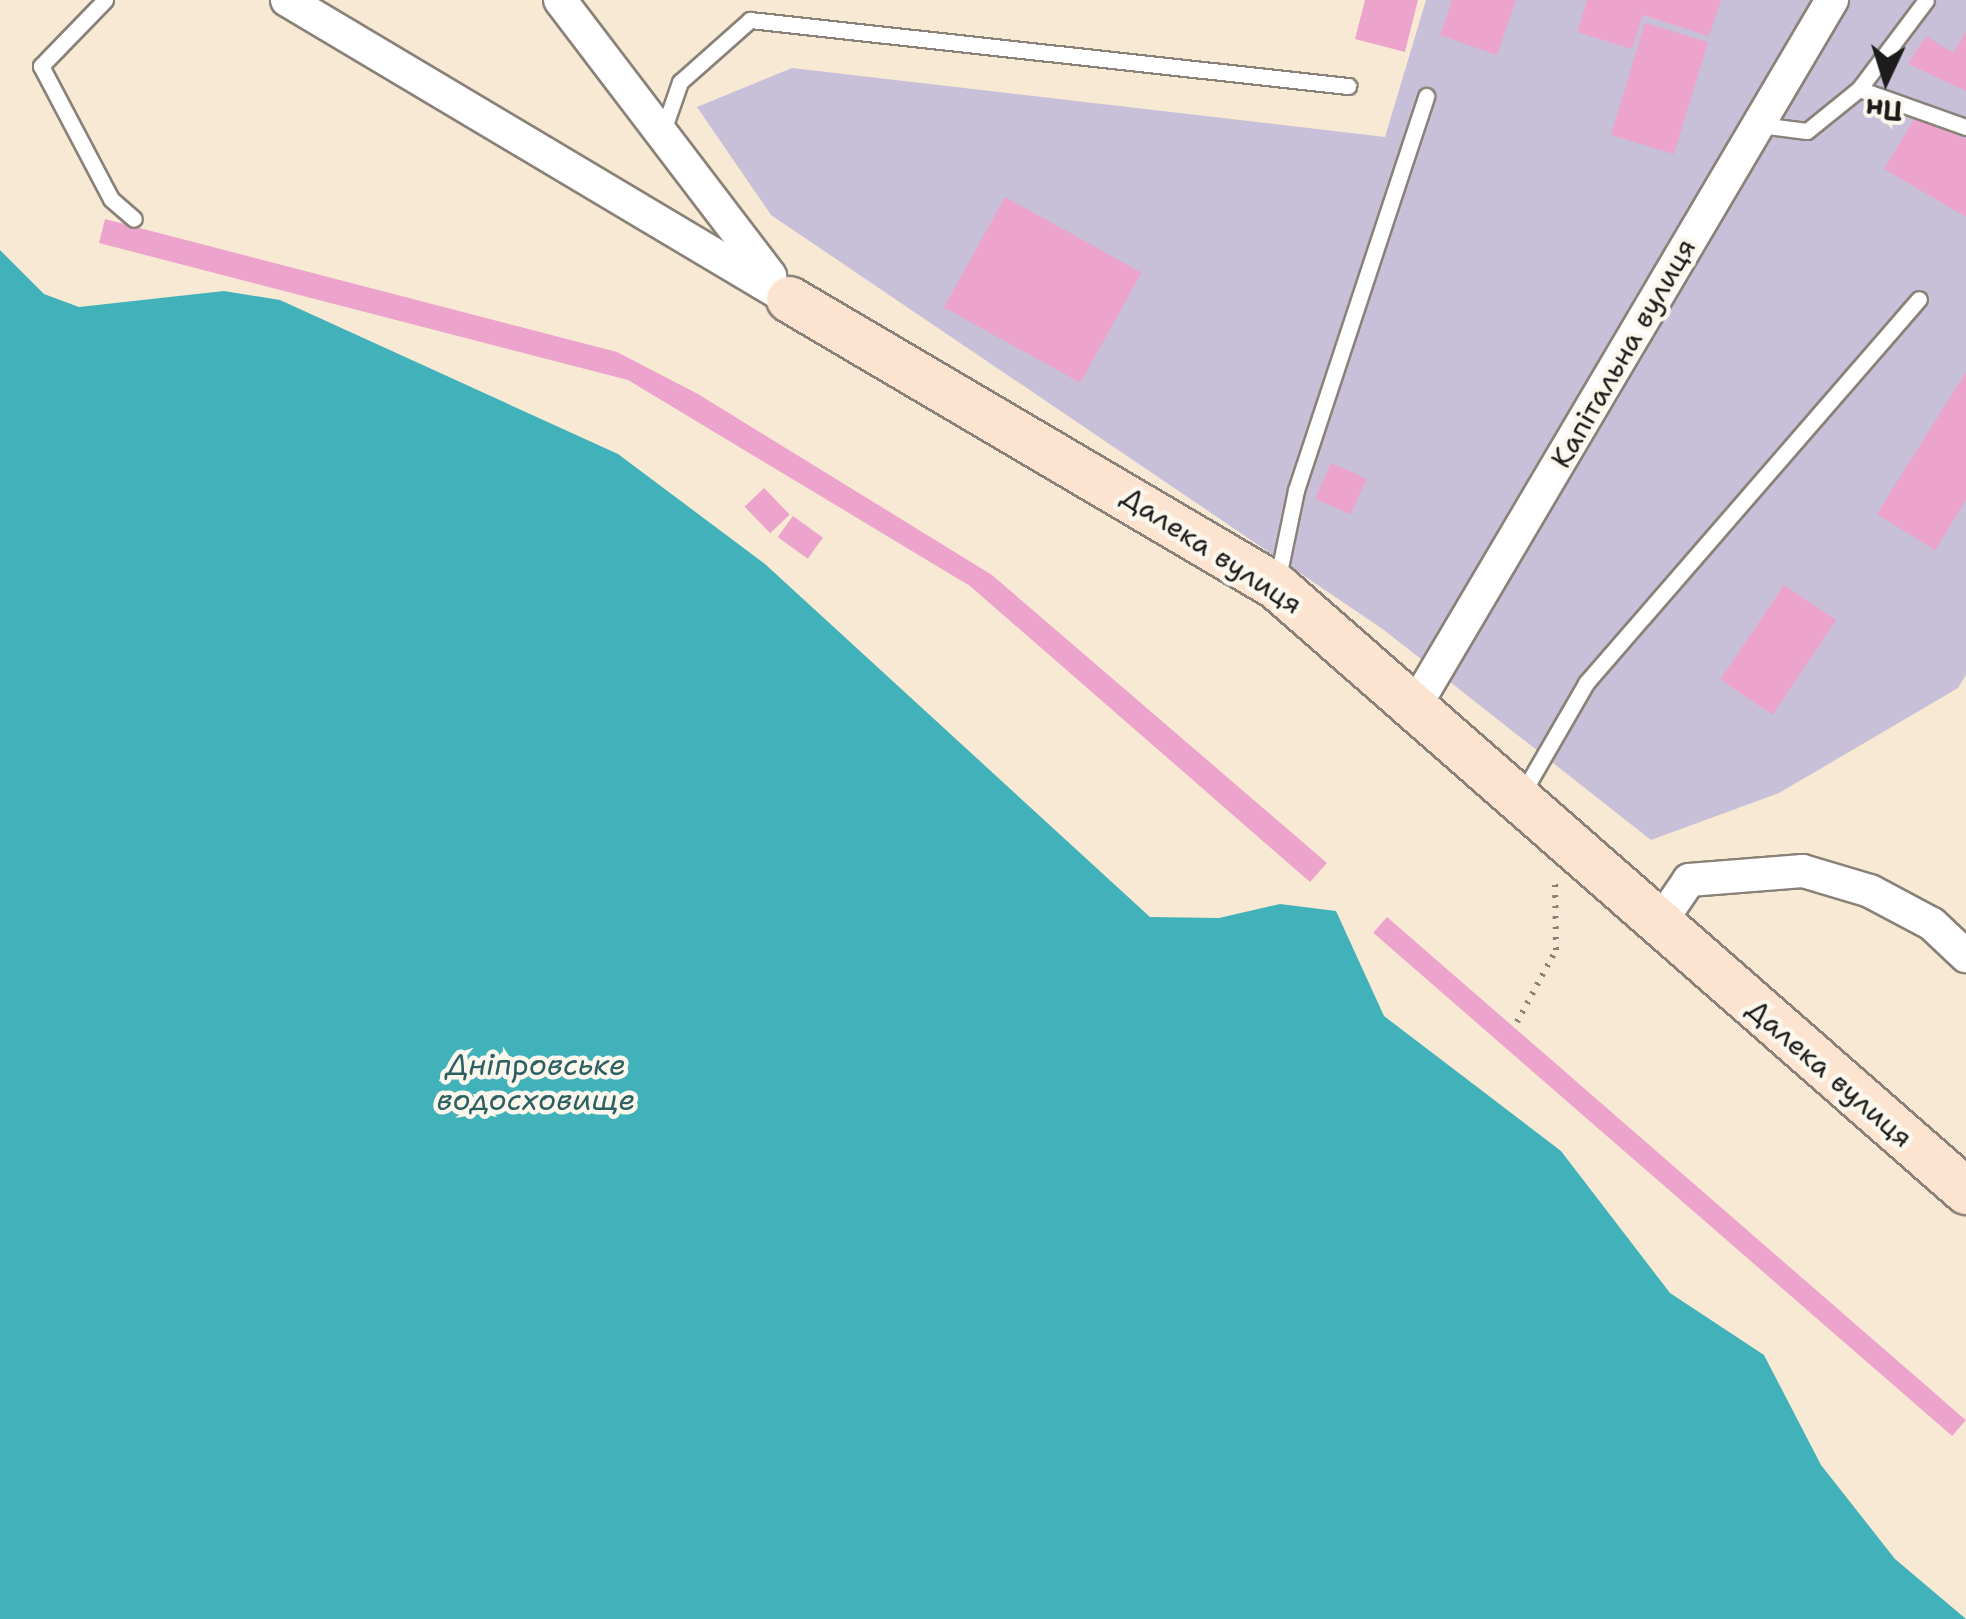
<!DOCTYPE html>
<html>
<head>
<meta charset="utf-8">
<style>
	body { margin:0 }
	#map { position:relative; width:1966px; height:1619px; overflow:hidden; background:#f7e9d4; font-family:"Shantell Sans",sans-serif }
	div>[style] { position:absolute }
	.industrial>* { inset:0; background:#c8bfd8 }
	.water>* { inset:0; background:#42b2ba }
	.building>* { inset:0; background:#eda4cc; transform-origin:0 0 }
	.path>* { height:6px; margin-top:-3px; transform-origin:0; background:repeating-linear-gradient(90deg,#8a8278 0 2.5px,transparent 0 10.5px) }
	.roads { filter:drop-shadow(2px 0 #8a8278) drop-shadow(-2px 0 #8a8278) drop-shadow(0 2px #8a8278) drop-shadow(0 -2px #8a8278) }
	.lane>* { height:15px; margin:-7.5px; padding:0 7.5px; transform-origin:7.5px; border-radius:7.5px; background:#fff }
	.street>* { height:32px; margin:-16px; padding:0 16px; transform-origin:16px; border-radius:16px; background:#fff }
	.secondary>* { height:45px; margin:-22.5px; padding:0 22.5px; transform-origin:22.5px; border-radius:22.5px; background:#fde4d1 }
	span { translate:-50% -50%; white-space:nowrap; text-align:center; line-height:1.15; -webkit-text-stroke:9px #fbf7ec; paint-order:stroke }
	.street-label { font-size:28px; color:#1c1c1c }
	.water-label { font-size:30px; color:#2d6063; font-style:italic }
	.north { position:absolute; left:1836px; top:30px; width:100px; height:100px; -webkit-text-stroke:8px #fbf7ec; paint-order:stroke; rotate:184deg; font-size:28px; font-weight:700; line-height:40px; text-align:center; color:#1c1c1c }
	.north::after { content:''; display:block; margin:auto; width:35px; height:45px; background:#1c1c1c; clip-path:polygon(50% 0,100% 100%,50% 72%,0 100%) }
</style>
</head>
<body>
<div id="map">
	<div class="industrial">
		<div style="clip-path:polygon(1426px 0,1966px 0,1966px 675px,1958px 688px,1779px 793px,1651px 840px,1384px 630px,771px 215px,697px 107px,792px 68px,1385px 137px)"></div>
	</div>
	<div class="water">
		<div style="clip-path:polygon(0 250px,44px 294px,79px 307px,224px 291px,280px 300px,618px 454px,765px 564px,1150px 917px,1219px 918px,1280px 904px,1336px 911px,1384px 1016px,1561px 1151px,1670px 1293px,1764px 1355px,1821px 1465px,1895px 1559px,1966px 1619px,0 1619px)"></div>
	</div>
	<div class="building">
		<div style="clip-path:polygon(1365px 0,1418px 0,1405px 52px,1355px 39px)"></div>
		<div style="clip-path:polygon(1452px 0,1516px 0,1497px 55px,1440px 35px)"></div>
		<div style="clip-path:polygon(1587px 0,1721px 0,1709px 36px,1643px 15px,1632px 49px,1577px 32px)"></div>
		<div style="left:1645px;top:23px;width:66px;height:117px;rotate:17deg"></div>
		<div style="clip-path:polygon(1966px 31px,1966px 91px,1908px 64px,1926px 36px,1953px 53px)"></div>
		<div style="clip-path:polygon(1915px 118px,1966px 139px,1966px 217px,1884px 169px)"></div>
		<div style="left:1005px;top:197px;width:156px;height:126px;rotate:29deg"></div>
		<div style="clip-path:polygon(105px 219px,617px 352px,698px 394px,992px 575px,1327px 863px,1310px 882px,970px 586px,628px 380px,99px 243px)"></div>
		<div style="clip-path:polygon(1966px 372px,1966px 500px,1935px 550px,1877px 514px)"></div>
		<div style="left:1331px;top:463px;width:39px;height:39px;rotate:24deg"></div>
		<div style="left:764px;top:488px;width:37px;height:27px;rotate:46deg"></div>
		<div style="left:793px;top:516px;width:37px;height:26px;rotate:36deg"></div>
		<div style="left:1784px;top:585px;width:63px;height:114px;rotate:34deg"></div>
		<div style="left:1387px;top:917px;width:767px;height:21px;rotate:41deg"></div>
	</div>
	<div class="path">
		<div style="left:1517px;top:1022px;width:82px;rotate:-61.6deg"></div>
		<div style="left:1556px;top:950px;width:69px;rotate:-90.8deg"></div>
	</div>
	<div class="roads">
		<div class="lane">
			<div style="left:105px;top:0;width:92px;rotate:134.1deg"></div>
			<div style="left:41px;top:66px;width:150px;rotate:62.2deg"></div>
			<div style="left:111px;top:199px;width:30px;rotate:41deg"></div>
			<div style="left:1859px;top:89px;width:114px;rotate:19.6deg"></div>
			<div style="left:1760px;top:125px;width:47px;rotate:7.3deg"></div>
			<div style="left:1807px;top:131px;width:67px;rotate:-38.9deg"></div>
			<div style="left:1859px;top:89px;width:111px;rotate:-53deg"></div>
			<div style="left:664px;top:128px;width:49px;rotate:-70.8deg"></div>
			<div style="left:680px;top:82px;width:94px;rotate:-41.5deg"></div>
			<div style="left:750px;top:20px;width:602px;rotate:6.3deg"></div>
			<div style="left:1277px;top:582px;width:94px;rotate:-78.3deg"></div>
			<div style="left:1296px;top:490px;width:415px;rotate:-71.7deg"></div>
			<div style="left:1522px;top:794px;width:128px;rotate:-60deg"></div>
			<div style="left:1586px;top:683px;width:508px;rotate:-49.07deg"></div>
		</div>
		<div class="street">
			<div style="left:287px;top:0;width:584px;rotate:30.78deg"></div>
			<div style="left:560px;top:0;width:347px;rotate:52.7deg"></div>
			<div style="left:1415px;top:706px;width:820px;rotate:-59.43deg"></div>
			<div style="left:1659px;top:924px;width:53px;rotate:-55.7deg"></div>
			<div style="left:1689px;top:880px;width:114px;rotate:-4.5deg"></div>
			<div style="left:1803px;top:871px;width:70px;rotate:16.6deg"></div>
			<div style="left:1870px;top:891px;width:70px;rotate:28deg"></div>
			<div style="left:1932px;top:924px;width:47px;rotate:43.3deg"></div>
		</div>
		<div class="secondary">
			<div style="left:789px;top:299px;width:565px;rotate:30.51deg"></div>
			<div style="left:1276px;top:586px;width:918px;rotate:41.24deg"></div>
		</div>
	</div>
	<div class="street-label">
		<span style="left:1623px;top:353px;rotate:-60deg">Капітальна вулиця</span>
		<span style="left:1212px;top:550px;rotate:33deg">Далека вулиця</span>
		<span style="left:1830px;top:1073px;rotate:41deg">Далека вулиця</span>
	</div>
	<div class="water-label">
		<span style="left:536px;top:1082px">Дніпровське<br>водосховище</span>
	</div>
	<div class="north">Пн</div>
</div>
</body>
</html>
